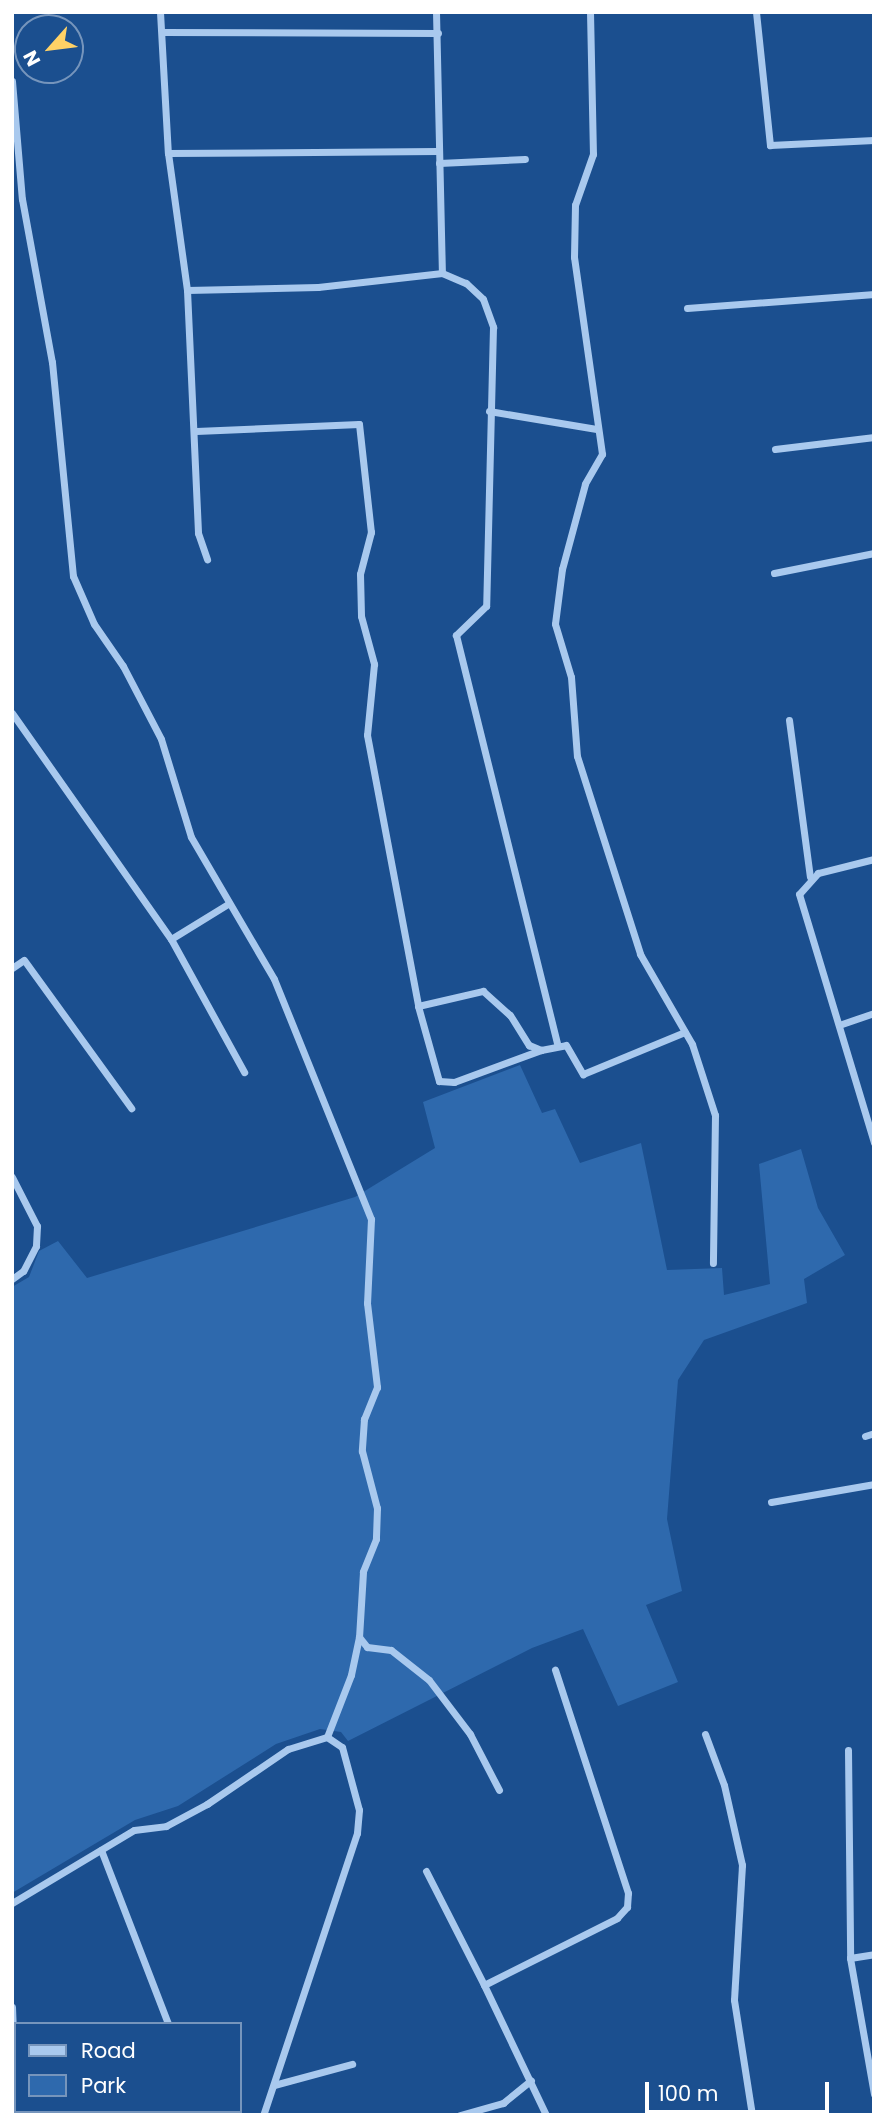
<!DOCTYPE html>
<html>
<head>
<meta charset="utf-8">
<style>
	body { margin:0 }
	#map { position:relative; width:886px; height:2127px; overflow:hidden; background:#1b4f8f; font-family:Poppins,sans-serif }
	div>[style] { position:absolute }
	.green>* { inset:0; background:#2e69ad }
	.minor>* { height:7px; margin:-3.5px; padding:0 3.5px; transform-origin:3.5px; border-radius:3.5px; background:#a9c9ee }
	span { translate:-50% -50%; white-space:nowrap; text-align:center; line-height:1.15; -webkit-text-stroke:6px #1b4f8f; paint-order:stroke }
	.frame { position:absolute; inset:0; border:14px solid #fff; pointer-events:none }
	.legend { position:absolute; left:14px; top:2022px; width:228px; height:91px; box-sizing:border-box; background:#1b4f8f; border:2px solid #7695bc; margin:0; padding:9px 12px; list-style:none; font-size:21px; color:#fff }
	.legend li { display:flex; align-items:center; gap:14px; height:35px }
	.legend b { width:35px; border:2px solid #7695bc }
	.north { position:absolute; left:14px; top:14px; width:70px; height:70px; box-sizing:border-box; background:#1b4f8f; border:2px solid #7695bc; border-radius:50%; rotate:242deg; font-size:19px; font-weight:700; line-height:28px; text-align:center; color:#fff }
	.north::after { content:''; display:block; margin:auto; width:24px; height:32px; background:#ffd166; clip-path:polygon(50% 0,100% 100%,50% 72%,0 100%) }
	.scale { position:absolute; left:645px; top:2082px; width:184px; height:32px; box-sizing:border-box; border:4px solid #fff; border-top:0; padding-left:9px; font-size:21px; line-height:24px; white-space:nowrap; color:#fff; -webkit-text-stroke:5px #1b4f8f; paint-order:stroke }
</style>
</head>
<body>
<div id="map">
	<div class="green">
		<div style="clip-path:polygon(520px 1065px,542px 1113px,555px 1109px,580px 1163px,641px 1143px,667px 1270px,722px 1268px,724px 1295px,770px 1284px,759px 1164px,801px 1149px,818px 1208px,845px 1255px,804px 1279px,807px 1303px,704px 1340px,678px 1380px,667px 1519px,682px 1591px,646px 1605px,678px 1682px,618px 1706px,583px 1629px,532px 1648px,348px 1741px,341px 1732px,320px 1729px,276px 1744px,178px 1806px,135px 1820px,12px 1893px,12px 1287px,29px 1277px,39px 1251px,58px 1241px,87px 1278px,355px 1197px,435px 1148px,423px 1102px)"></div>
	</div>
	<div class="minor">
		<div style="left:160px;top:12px;width:141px;rotate:86.8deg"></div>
		<div style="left:168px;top:153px;width:138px;rotate:82.1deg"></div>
		<div style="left:187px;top:290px;width:243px;rotate:87.4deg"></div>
		<div style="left:198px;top:533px;width:28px;rotate:71deg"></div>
		<div style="left:436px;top:12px;width:261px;rotate:88.7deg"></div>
		<div style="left:590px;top:12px;width:142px;rotate:88.8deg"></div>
		<div style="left:593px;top:154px;width:54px;rotate:109.4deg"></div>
		<div style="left:575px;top:205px;width:52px;rotate:91.1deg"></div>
		<div style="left:574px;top:257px;width:199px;rotate:81.9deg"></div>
		<div style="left:602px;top:454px;width:34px;rotate:120deg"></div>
		<div style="left:585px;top:484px;width:88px;rotate:105.1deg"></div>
		<div style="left:562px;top:569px;width:55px;rotate:97.3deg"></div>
		<div style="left:555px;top:624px;width:55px;rotate:73.2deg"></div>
		<div style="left:571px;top:677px;width:79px;rotate:85.7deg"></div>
		<div style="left:577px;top:756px;width:208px;rotate:72.3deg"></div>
		<div style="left:640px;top:954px;width:104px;rotate:60deg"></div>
		<div style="left:692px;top:1044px;width:75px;rotate:72.1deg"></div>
		<div style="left:715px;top:1115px;width:148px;rotate:90.8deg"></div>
		<div style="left:756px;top:12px;width:134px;rotate:84deg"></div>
		<div style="left:770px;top:145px;width:104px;rotate:-2.8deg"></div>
		<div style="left:162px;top:32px;width:276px;rotate:0.2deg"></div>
		<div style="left:12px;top:81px;width:118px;rotate:85.2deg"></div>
		<div style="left:22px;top:199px;width:166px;rotate:79.6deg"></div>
		<div style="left:52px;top:362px;width:215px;rotate:84.4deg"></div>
		<div style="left:73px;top:576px;width:52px;rotate:66.4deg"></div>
		<div style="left:94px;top:624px;width:51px;rotate:55.4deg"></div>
		<div style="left:123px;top:666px;width:82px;rotate:62.5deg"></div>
		<div style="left:161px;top:739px;width:102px;rotate:73deg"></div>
		<div style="left:191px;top:837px;width:164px;rotate:59.7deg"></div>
		<div style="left:274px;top:979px;width:259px;rotate:68deg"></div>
		<div style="left:371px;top:1219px;width:84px;rotate:92.7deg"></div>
		<div style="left:367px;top:1303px;width:85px;rotate:83.2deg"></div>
		<div style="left:377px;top:1387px;width:35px;rotate:112deg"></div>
		<div style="left:364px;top:1419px;width:32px;rotate:94deg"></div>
		<div style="left:362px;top:1451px;width:59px;rotate:75.3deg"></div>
		<div style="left:377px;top:1508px;width:31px;rotate:92deg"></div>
		<div style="left:376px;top:1539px;width:35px;rotate:112deg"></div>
		<div style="left:363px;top:1572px;width:65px;rotate:93.5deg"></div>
		<div style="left:359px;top:1637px;width:39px;rotate:102deg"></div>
		<div style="left:351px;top:1675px;width:66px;rotate:111.2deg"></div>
		<div style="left:168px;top:153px;width:270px;rotate:-0.4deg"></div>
		<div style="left:439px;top:163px;width:86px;rotate:-2.7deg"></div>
		<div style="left:187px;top:290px;width:131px;rotate:-1.3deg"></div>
		<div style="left:318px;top:287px;width:125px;rotate:-6.4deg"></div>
		<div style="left:442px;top:273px;width:26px;rotate:23deg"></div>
		<div style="left:466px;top:283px;width:23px;rotate:43deg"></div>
		<div style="left:483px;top:299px;width:30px;rotate:70deg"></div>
		<div style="left:493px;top:327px;width:279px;rotate:91.4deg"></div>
		<div style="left:486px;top:606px;width:42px;rotate:136deg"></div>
		<div style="left:456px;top:635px;width:421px;rotate:76.1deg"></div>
		<div style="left:687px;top:308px;width:188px;rotate:-4.3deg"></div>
		<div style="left:489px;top:411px;width:109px;rotate:9.5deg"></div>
		<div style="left:196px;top:431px;width:163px;rotate:-2.5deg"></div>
		<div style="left:359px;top:424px;width:109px;rotate:83.7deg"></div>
		<div style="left:371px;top:532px;width:43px;rotate:104.7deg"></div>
		<div style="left:360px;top:574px;width:42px;rotate:88.6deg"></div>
		<div style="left:361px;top:616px;width:50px;rotate:74.8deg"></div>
		<div style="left:374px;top:664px;width:71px;rotate:95.6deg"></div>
		<div style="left:367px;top:735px;width:276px;rotate:79.3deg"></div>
		<div style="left:418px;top:1006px;width:78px;rotate:74.4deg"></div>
		<div style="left:439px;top:1081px;width:15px;rotate:4deg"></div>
		<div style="left:454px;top:1082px;width:93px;rotate:-20.2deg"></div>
		<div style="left:775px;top:449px;width:100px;rotate:-6.9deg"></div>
		<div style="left:774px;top:573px;width:102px;rotate:-11.3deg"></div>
		<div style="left:12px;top:713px;width:276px;rotate:54.9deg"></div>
		<div style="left:171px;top:939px;width:152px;rotate:61.2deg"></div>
		<div style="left:789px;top:720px;width:158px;rotate:82.4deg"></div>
		<div style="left:874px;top:859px;width:58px;rotate:166deg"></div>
		<div style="left:818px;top:873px;width:28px;rotate:132deg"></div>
		<div style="left:799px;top:894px;width:260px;rotate:73.2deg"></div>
		<div style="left:171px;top:939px;width:67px;rotate:-31.6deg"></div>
		<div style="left:12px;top:968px;width:14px;rotate:-34deg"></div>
		<div style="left:24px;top:960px;width:183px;rotate:54.1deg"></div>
		<div style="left:418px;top:1006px;width:67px;rotate:-13deg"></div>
		<div style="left:483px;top:991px;width:36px;rotate:42deg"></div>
		<div style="left:510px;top:1015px;width:36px;rotate:58deg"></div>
		<div style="left:529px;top:1045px;width:13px;rotate:23deg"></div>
		<div style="left:541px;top:1050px;width:25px;rotate:-11deg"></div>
		<div style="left:566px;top:1045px;width:34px;rotate:60deg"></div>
		<div style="left:583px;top:1074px;width:110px;rotate:-22.4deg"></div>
		<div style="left:839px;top:1025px;width:37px;rotate:-19deg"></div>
		<div style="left:12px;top:1177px;width:55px;rotate:63deg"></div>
		<div style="left:37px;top:1226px;width:20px;rotate:93deg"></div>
		<div style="left:36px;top:1246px;width:28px;rotate:117deg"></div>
		<div style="left:23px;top:1271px;width:14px;rotate:144deg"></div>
		<div style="left:865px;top:1436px;width:9px;rotate:-18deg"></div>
		<div style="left:771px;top:1502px;width:105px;rotate:-9.9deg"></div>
		<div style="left:359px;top:1637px;width:13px;rotate:51deg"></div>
		<div style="left:367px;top:1647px;width:24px;rotate:7deg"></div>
		<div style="left:391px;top:1650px;width:48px;rotate:38.3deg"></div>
		<div style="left:429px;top:1680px;width:68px;rotate:52.8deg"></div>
		<div style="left:470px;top:1734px;width:63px;rotate:62.6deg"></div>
		<div style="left:705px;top:1734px;width:54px;rotate:69.6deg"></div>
		<div style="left:724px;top:1785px;width:82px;rotate:77.3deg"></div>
		<div style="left:742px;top:1865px;width:135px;rotate:93.4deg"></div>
		<div style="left:734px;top:2000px;width:116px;rotate:81.1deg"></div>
		<div style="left:848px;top:1750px;width:208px;rotate:89.4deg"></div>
		<div style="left:850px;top:1958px;width:138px;rotate:80deg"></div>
		<div style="left:101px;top:1850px;width:186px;rotate:68.9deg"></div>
		<div style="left:426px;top:1871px;width:128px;rotate:63deg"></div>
		<div style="left:12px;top:1903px;width:142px;rotate:-30.9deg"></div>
		<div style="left:134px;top:1830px;width:32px;rotate:-7deg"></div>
		<div style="left:166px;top:1826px;width:47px;rotate:-28.2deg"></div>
		<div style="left:207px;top:1804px;width:98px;rotate:-34.2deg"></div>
		<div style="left:288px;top:1749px;width:41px;rotate:-17.1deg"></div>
		<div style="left:327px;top:1737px;width:18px;rotate:34deg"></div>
		<div style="left:342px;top:1747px;width:65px;rotate:74.9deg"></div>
		<div style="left:359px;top:1810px;width:23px;rotate:95deg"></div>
		<div style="left:357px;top:1833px;width:297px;rotate:108.4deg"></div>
		<div style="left:850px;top:1958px;width:24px;rotate:-9deg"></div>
		<div style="left:12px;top:2007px;width:102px;rotate:87.8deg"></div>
		<div style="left:274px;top:2085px;width:81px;rotate:-15.1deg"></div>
		<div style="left:202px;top:2111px;width:4px;rotate:63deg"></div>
		<div style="left:460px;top:2115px;width:45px;rotate:-15.6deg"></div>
		<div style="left:503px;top:2103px;width:36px;rotate:-39deg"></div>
		<div style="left:546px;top:2115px;width:144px;rotate:-115.5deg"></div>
		<div style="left:484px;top:1985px;width:149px;rotate:-26.7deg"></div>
		<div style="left:617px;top:1918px;width:15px;rotate:-48deg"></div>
		<div style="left:627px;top:1907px;width:14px;rotate:-86deg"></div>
		<div style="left:628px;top:1893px;width:235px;rotate:-108.1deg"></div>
	</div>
	<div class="frame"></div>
	<ul class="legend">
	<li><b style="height:9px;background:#a9c9ee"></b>Road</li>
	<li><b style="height:19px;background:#2e69ad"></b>Park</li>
	</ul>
	<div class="north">N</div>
	<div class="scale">100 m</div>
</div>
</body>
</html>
